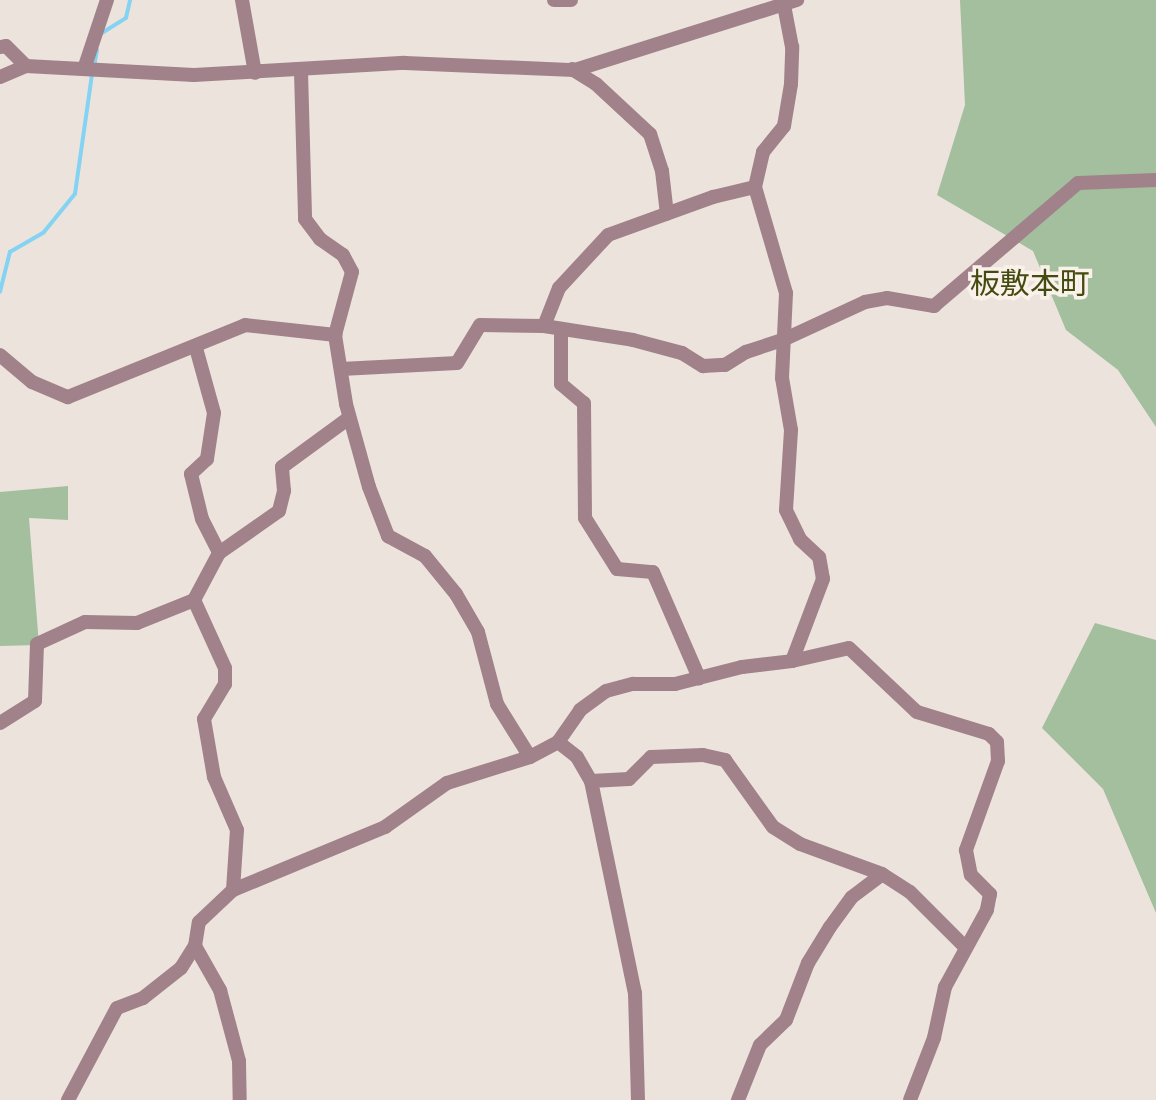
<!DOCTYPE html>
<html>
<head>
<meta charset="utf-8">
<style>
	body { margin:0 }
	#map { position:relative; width:1156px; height:1100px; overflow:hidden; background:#ede3dd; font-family:Cabin,"Noto Sans JP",sans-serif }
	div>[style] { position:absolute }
	.green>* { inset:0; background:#a3bf9e }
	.stream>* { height:3.5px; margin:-1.75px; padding:0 1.75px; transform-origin:1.75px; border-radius:1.75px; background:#84d3f2 }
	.minor>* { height:14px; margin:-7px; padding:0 7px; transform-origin:7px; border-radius:7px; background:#a1828a }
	span { translate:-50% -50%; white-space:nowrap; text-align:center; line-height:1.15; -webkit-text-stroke:7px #faf1ea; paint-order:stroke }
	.quarter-label { font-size:30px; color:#444b10 }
</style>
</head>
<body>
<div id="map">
	<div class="green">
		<div style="clip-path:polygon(960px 0,1156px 0,1156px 427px,1118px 370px,1066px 330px,1033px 251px,937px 195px,965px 105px)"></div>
		<div style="clip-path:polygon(68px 486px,68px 520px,29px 518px,39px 645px,0 646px,0 492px)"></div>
		<div style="clip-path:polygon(1095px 623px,1156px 640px,1156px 913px,1103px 789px,1042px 728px)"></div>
	</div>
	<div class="stream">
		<div style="left:102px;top:33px;width:28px;rotate:-32deg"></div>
		<div style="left:126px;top:18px;width:18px;rotate:-77deg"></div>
		<div style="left:94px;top:67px;width:17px;rotate:-80deg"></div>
		<div style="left:0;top:292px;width:41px;rotate:-76deg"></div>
		<div style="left:10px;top:252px;width:39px;rotate:-30deg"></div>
		<div style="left:44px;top:232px;width:49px;rotate:-50.8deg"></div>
		<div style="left:75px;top:194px;width:121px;rotate:-81.9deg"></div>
	</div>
	<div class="minor">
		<div style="left:242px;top:0;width:74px;rotate:79.9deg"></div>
		<div style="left:554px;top:0;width:17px"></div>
		<div style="left:0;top:47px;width:6px;rotate:-9deg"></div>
		<div style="left:6px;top:46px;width:28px;rotate:45deg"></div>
		<div style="left:84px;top:69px;width:73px;rotate:-71.6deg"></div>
		<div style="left:572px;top:69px;width:28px;rotate:32deg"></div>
		<div style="left:596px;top:84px;width:74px;rotate:42.8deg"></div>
		<div style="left:650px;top:134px;width:39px;rotate:72deg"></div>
		<div style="left:662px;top:171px;width:43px;rotate:83.4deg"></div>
		<div style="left:301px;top:72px;width:147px;rotate:88.4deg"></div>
		<div style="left:305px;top:219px;width:25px;rotate:53deg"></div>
		<div style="left:320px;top:239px;width:28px;rotate:35deg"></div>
		<div style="left:343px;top:255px;width:19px;rotate:62deg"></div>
		<div style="left:352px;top:272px;width:65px;rotate:105.1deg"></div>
		<div style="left:335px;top:335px;width:70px;rotate:80.9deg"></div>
		<div style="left:346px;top:404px;width:86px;rotate:74.5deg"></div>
		<div style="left:369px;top:487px;width:53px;rotate:68.8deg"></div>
		<div style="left:388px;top:536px;width:42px;rotate:28.4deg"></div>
		<div style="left:425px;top:556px;width:49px;rotate:50.8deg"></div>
		<div style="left:456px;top:594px;width:44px;rotate:59.9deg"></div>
		<div style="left:478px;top:632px;width:74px;rotate:75.2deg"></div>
		<div style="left:497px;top:704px;width:62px;rotate:58.1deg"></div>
		<div style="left:0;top:77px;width:28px;rotate:-23deg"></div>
		<div style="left:26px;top:66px;width:168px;rotate:3.1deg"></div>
		<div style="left:194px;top:75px;width:211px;rotate:-3.3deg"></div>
		<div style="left:405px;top:63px;width:170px;rotate:2.4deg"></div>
		<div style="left:575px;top:70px;width:233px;rotate:-17.5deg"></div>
		<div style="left:544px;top:326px;width:41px;rotate:-68.5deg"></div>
		<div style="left:559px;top:288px;width:72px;rotate:-47.2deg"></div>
		<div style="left:608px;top:235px;width:112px;rotate:-19.9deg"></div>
		<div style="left:713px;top:197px;width:43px;rotate:-13.4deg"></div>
		<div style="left:561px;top:329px;width:55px;rotate:90deg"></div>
		<div style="left:561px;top:384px;width:30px;rotate:40deg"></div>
		<div style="left:584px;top:403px;width:115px;rotate:89.5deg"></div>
		<div style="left:585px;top:518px;width:60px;rotate:57.9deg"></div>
		<div style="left:617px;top:569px;width:36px;rotate:5deg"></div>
		<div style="left:653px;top:572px;width:116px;rotate:66.5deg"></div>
		<div style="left:196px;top:348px;width:67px;rotate:74.5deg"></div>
		<div style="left:214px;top:413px;width:47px;rotate:98.7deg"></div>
		<div style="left:207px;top:459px;width:22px;rotate:137deg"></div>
		<div style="left:191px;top:474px;width:46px;rotate:76.3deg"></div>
		<div style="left:202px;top:519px;width:38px;rotate:63deg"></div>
		<div style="left:0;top:355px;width:42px;rotate:40.2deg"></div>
		<div style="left:32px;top:382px;width:39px;rotate:23deg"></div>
		<div style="left:68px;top:397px;width:191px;rotate:-22.1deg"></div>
		<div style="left:245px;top:325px;width:91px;rotate:6.3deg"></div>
		<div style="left:341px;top:369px;width:116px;rotate:-3deg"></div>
		<div style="left:457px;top:363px;width:44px;rotate:-58.8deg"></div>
		<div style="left:480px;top:325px;width:64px;rotate:0.9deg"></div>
		<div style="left:544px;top:326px;width:90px;rotate:8.9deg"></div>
		<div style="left:633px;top:340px;width:51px;rotate:14.9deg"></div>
		<div style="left:682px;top:353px;width:25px;rotate:32deg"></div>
		<div style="left:703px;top:366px;width:22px;rotate:-3deg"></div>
		<div style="left:725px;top:365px;width:25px;rotate:-32deg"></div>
		<div style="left:746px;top:352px;width:41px;rotate:-18.4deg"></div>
		<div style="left:785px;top:339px;width:88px;rotate:-24.8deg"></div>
		<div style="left:865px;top:302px;width:22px;rotate:-10deg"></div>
		<div style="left:887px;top:298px;width:48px;rotate:9.7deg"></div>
		<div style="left:934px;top:306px;width:189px;rotate:-40.5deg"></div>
		<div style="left:1078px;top:183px;width:78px;rotate:-2.2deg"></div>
		<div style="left:792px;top:661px;width:58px;rotate:-12.8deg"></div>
		<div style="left:849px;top:648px;width:93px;rotate:43.3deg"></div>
		<div style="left:917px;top:712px;width:75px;rotate:17deg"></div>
		<div style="left:989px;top:734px;width:11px;rotate:45deg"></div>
		<div style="left:997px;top:742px;width:19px;rotate:87deg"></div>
		<div style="left:998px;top:761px;width:95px;rotate:109.8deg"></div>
		<div style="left:966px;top:850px;width:25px;rotate:79deg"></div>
		<div style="left:971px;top:875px;width:27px;rotate:45deg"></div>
		<div style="left:990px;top:894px;width:16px;rotate:101deg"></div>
		<div style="left:987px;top:910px;width:88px;rotate:118.6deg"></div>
		<div style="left:945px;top:987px;width:52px;rotate:102.2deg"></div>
		<div style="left:934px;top:1038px;width:66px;rotate:111.2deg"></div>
		<div style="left:0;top:723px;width:41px;rotate:-32.2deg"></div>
		<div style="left:35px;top:701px;width:57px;rotate:-88deg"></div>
		<div style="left:37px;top:644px;width:53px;rotate:-24.6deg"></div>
		<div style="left:85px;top:622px;width:52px;rotate:1.1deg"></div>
		<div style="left:137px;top:623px;width:61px;rotate:-22deg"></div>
		<div style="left:558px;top:742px;width:24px;rotate:38deg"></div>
		<div style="left:577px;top:757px;width:28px;rotate:60deg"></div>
		<div style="left:591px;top:781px;width:217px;rotate:78.3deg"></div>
		<div style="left:635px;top:993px;width:107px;rotate:88.4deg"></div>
		<div style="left:591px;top:781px;width:38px;rotate:-3deg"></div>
		<div style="left:629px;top:779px;width:31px;rotate:-45deg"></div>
		<div style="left:651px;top:757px;width:52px;rotate:-2.2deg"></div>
		<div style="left:703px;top:755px;width:23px;rotate:13deg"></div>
		<div style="left:725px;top:760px;width:82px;rotate:54.4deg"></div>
		<div style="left:773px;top:827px;width:32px;rotate:32deg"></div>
		<div style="left:800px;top:844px;width:87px;rotate:20.1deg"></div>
		<div style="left:882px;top:874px;width:33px;rotate:33deg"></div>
		<div style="left:910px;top:892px;width:78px;rotate:45deg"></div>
		<div style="left:233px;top:890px;width:60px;rotate:-86.2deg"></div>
		<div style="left:237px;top:830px;width:58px;rotate:-113.5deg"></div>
		<div style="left:214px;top:777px;width:59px;rotate:-99.8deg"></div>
		<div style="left:204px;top:719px;width:41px;rotate:-59deg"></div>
		<div style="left:225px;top:684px;width:16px;rotate:-90deg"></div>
		<div style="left:225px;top:668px;width:75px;rotate:-114.5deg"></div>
		<div style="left:194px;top:600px;width:53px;rotate:-62deg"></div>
		<div style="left:219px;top:553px;width:73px;rotate:-35deg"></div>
		<div style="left:279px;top:511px;width:21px;rotate:-76deg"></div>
		<div style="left:284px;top:491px;width:24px;rotate:-95deg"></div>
		<div style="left:282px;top:467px;width:83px;rotate:-36.2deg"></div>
		<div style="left:195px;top:946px;width:51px;rotate:60.4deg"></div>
		<div style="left:220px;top:990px;width:73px;rotate:75deg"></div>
		<div style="left:239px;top:1061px;width:39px;rotate:89deg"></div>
		<div style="left:68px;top:1100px;width:104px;rotate:-62deg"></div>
		<div style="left:117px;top:1008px;width:28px;rotate:-21deg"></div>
		<div style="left:143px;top:998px;width:48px;rotate:-38.3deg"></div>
		<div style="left:181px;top:968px;width:26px;rotate:-58deg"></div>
		<div style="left:195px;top:946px;width:24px;rotate:-81deg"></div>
		<div style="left:199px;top:922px;width:47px;rotate:-43.3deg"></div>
		<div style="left:233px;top:890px;width:165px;rotate:-22.5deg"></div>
		<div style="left:385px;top:827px;width:76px;rotate:-35.4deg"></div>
		<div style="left:447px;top:783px;width:87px;rotate:-17.4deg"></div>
		<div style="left:530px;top:757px;width:32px;rotate:-28deg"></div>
		<div style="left:558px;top:742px;width:39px;rotate:-55deg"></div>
		<div style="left:580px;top:710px;width:32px;rotate:-36deg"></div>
		<div style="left:606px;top:691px;width:28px;rotate:-15deg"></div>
		<div style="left:633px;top:684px;width:42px"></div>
		<div style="left:675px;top:684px;width:69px;rotate:-14.2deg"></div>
		<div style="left:742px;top:667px;width:50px;rotate:-6.8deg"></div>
		<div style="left:792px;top:661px;width:88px;rotate:-69.3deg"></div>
		<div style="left:823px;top:579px;width:22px;rotate:-100deg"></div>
		<div style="left:819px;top:557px;width:26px;rotate:-137deg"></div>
		<div style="left:800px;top:539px;width:32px;rotate:-116deg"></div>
		<div style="left:786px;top:510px;width:80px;rotate:-86.4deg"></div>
		<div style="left:791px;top:430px;width:53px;rotate:-99.8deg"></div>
		<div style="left:782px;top:378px;width:85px;rotate:-87.3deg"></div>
		<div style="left:786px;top:293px;width:110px;rotate:-106.3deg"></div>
		<div style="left:755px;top:187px;width:36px;rotate:-77deg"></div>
		<div style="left:763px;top:152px;width:33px;rotate:-51deg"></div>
		<div style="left:784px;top:126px;width:43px;rotate:-80.5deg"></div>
		<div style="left:791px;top:84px;width:37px;rotate:-88deg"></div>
		<div style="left:792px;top:47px;width:48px;rotate:-100.8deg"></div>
		<div style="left:738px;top:1100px;width:59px;rotate:-68.2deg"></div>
		<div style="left:760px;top:1045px;width:36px;rotate:-44deg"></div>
		<div style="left:786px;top:1020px;width:61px;rotate:-68.9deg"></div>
		<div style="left:808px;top:963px;width:42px;rotate:-58.6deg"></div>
		<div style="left:830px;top:927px;width:37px;rotate:-54deg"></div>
		<div style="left:852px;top:897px;width:38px;rotate:-37deg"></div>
	</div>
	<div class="quarter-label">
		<span style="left:1030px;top:284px">板敷本町</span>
	</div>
</div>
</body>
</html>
